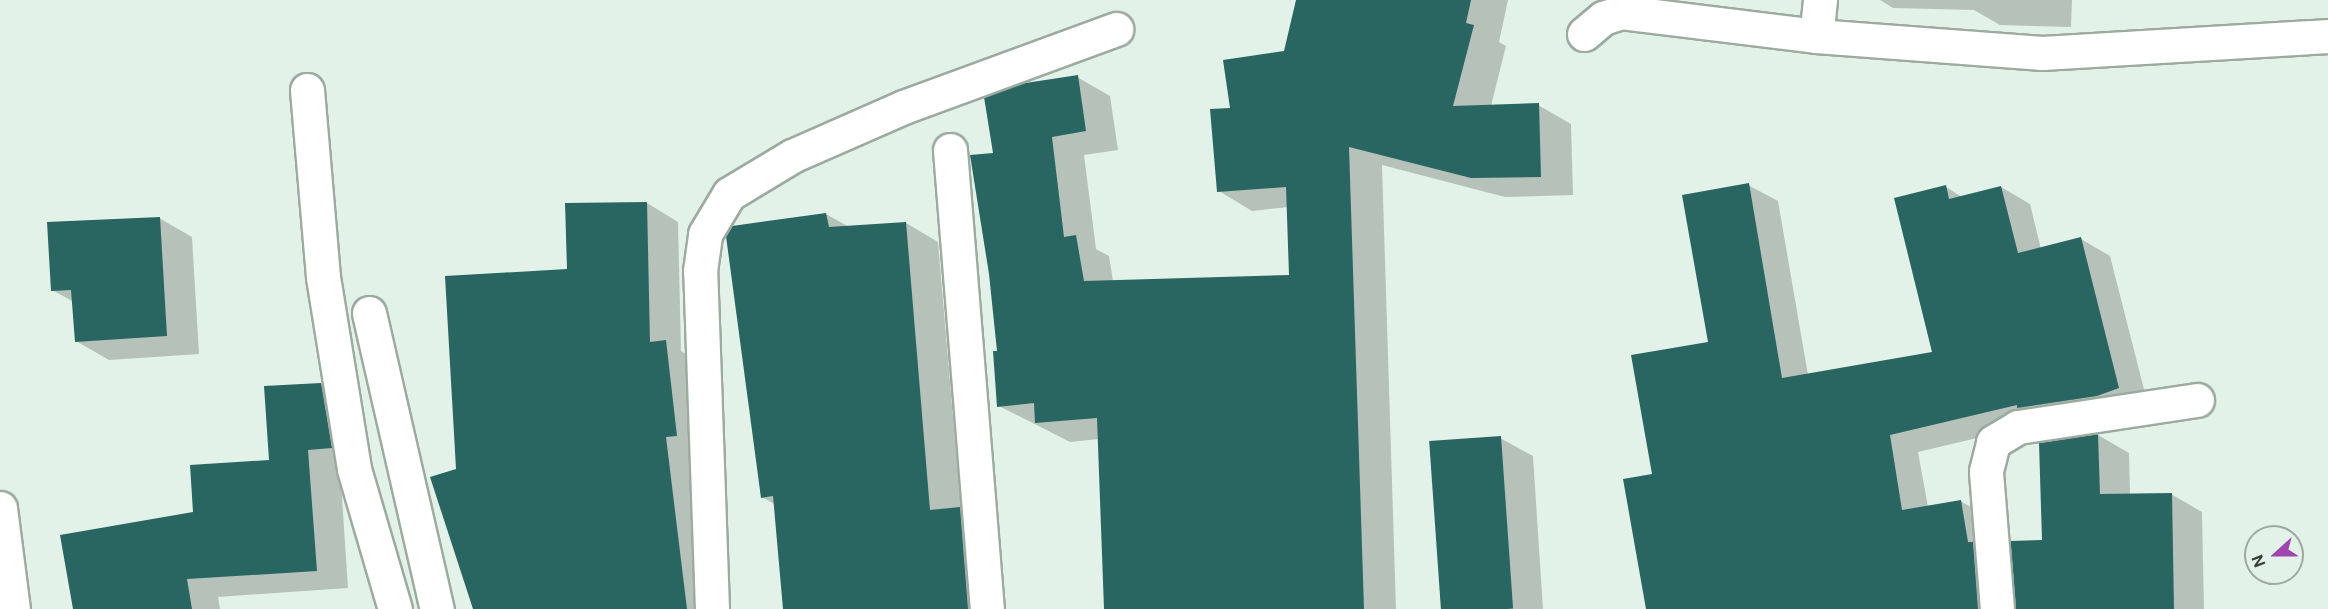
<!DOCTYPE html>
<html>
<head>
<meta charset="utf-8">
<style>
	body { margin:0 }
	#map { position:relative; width:2328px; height:609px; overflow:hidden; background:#e3f2e8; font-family:"DM Sans",sans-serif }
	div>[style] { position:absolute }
	.shadow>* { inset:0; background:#0003 }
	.building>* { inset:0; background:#296662; transform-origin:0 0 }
	.roads { filter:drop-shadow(2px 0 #9caaa0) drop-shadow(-2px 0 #9caaa0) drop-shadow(0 2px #9caaa0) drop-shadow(0 -2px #9caaa0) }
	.minor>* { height:33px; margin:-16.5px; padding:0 16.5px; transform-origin:16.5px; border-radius:16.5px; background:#fff }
	.tertiary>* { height:33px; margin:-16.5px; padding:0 16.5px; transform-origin:16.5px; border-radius:16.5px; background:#fff }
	span { translate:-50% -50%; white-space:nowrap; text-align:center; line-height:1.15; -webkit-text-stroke:6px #e3f2e8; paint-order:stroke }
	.north { position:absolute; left:2244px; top:525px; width:60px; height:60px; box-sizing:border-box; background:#e3f2e8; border:2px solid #9ea9a2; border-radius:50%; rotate:249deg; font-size:16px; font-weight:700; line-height:24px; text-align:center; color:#363c38 }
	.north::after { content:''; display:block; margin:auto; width:21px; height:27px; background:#9e45b0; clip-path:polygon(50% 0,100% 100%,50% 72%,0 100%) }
</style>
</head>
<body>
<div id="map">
	<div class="shadow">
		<div style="clip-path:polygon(1298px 0,1508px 0,1499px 42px,1506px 46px,1491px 106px,1538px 105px,1571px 124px,1573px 195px,1505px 197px,1382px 165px,1396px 609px,1105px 609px,1099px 439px,1070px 442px,999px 406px,995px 154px,1077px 77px,1110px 96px,1118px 150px,1084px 155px,1096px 249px,1109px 256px,1113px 281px,1291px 276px,1288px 207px,1252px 211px,1219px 191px,1285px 52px)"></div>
		<div style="clip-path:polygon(1880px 0,2072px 0,2071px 27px,2000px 25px,1974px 10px,1893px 8px)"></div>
		<div style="clip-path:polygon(1748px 185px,1778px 201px,1808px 375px,1933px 353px,1946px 187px,1962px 197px,2001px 187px,2030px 204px,2041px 249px,2081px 239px,2110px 256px,2148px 405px,2044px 422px,1918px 452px,1928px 507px,1960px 501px,1990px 518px,2007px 609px,1647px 609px,1654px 475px,1710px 344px)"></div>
		<div style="clip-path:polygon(647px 203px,678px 222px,681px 351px,697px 360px,716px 609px,475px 609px,457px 470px,569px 271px)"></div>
		<div style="clip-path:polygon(826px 214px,849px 227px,906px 223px,938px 242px,961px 510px,992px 528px,1001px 609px,785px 609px,776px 505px,762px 497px)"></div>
		<div style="clip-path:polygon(159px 218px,192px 237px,199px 354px,109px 360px,76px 341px,74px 302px,52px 290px)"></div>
		<div style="clip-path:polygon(321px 384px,353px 403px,340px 467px,348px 588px,218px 597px,220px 609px,75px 609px,195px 513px,270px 461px)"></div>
		<div style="clip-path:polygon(2098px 435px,2129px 453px,2130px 495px,2171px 494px,2202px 512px,2204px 609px,2016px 609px,2044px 542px,2041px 444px)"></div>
		<div style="clip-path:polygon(1500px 438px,1533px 456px,1543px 609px,1441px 609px)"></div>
	</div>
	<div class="building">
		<div style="clip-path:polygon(1296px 0,1471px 0,1466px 23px,1474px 25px,1453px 106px,1539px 103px,1541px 177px,1471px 178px,1349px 147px,1364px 609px,1104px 609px,1097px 418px,1035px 423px,1034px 403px,997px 407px,993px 351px,997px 351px,989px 274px,970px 155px,993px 153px,984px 97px,1019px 84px,1078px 75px,1086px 131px,1052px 137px,1064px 237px,1076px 235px,1084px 281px,1289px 275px,1286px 187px,1217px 192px,1210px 109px,1230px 108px,1223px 60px,1284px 51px)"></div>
		<div style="clip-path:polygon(1749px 183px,1782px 378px,1932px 352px,1894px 198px,1946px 185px,1949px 199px,2001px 186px,2018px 253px,2081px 237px,2119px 388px,2097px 396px,2017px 408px,2017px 405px,1890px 435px,1902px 510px,1961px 500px,1968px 542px,1973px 542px,1978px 609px,1646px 609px,1623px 479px,1652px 474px,1631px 355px,1708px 342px,1682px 195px)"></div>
		<div style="clip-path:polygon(647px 202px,650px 342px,666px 340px,677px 436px,666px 437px,687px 609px,473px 609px,430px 477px,456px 469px,445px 276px,567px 269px,565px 203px)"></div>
		<div style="clip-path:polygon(826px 213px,829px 227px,906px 222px,930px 510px,960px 507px,968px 609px,783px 609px,773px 496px,761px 498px,726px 236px,732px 226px)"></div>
		<div style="clip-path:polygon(160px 217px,167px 336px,75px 342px,71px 290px,51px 291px,47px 222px)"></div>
		<div style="clip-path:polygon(321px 383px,332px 448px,308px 450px,317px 571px,187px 579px,192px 609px,73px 609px,60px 535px,193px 512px,190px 465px,269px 460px,264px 386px)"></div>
		<div style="clip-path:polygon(2098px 434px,2100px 494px,2172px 493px,2174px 609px,2015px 609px,2010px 541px,2042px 540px,2039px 443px)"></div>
		<div style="left:1501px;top:436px;width:173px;height:72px;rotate:86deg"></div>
	</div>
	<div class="roads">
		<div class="minor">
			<div style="left:1820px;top:0;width:36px;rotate:96deg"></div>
			<div style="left:1816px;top:36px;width:227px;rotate:4.3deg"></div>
			<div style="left:2042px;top:53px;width:287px;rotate:-3.4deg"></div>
			<div style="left:1584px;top:34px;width:25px;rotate:-40deg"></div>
			<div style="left:1603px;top:18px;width:19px;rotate:-18deg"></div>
			<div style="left:1621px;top:12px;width:196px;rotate:7deg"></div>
			<div style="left:307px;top:90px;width:188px;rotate:85.1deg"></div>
			<div style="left:323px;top:277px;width:194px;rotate:80.8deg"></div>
			<div style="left:354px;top:469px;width:146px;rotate:73.7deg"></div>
			<div style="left:950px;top:150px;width:460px;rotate:85.4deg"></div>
			<div style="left:369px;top:313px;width:304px;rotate:77.1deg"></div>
			<div style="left:712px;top:609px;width:338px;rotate:-92deg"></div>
			<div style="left:700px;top:271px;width:37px;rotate:-82deg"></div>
			<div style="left:705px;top:234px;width:47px;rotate:-59deg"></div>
			<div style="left:729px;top:194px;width:74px;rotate:-31.1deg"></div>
			<div style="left:792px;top:156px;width:124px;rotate:-23.7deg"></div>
			<div style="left:906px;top:106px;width:224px;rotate:-20.1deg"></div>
			<div style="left:1997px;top:609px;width:138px;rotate:-94.6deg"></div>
			<div style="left:1986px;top:471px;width:30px;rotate:-76deg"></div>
			<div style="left:1993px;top:442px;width:29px;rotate:-31deg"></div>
			<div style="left:2018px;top:427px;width:181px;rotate:-8.6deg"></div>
		</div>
		<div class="tertiary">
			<div style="left:0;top:508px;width:102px;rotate:82.7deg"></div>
		</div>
	</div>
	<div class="north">N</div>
</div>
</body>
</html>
